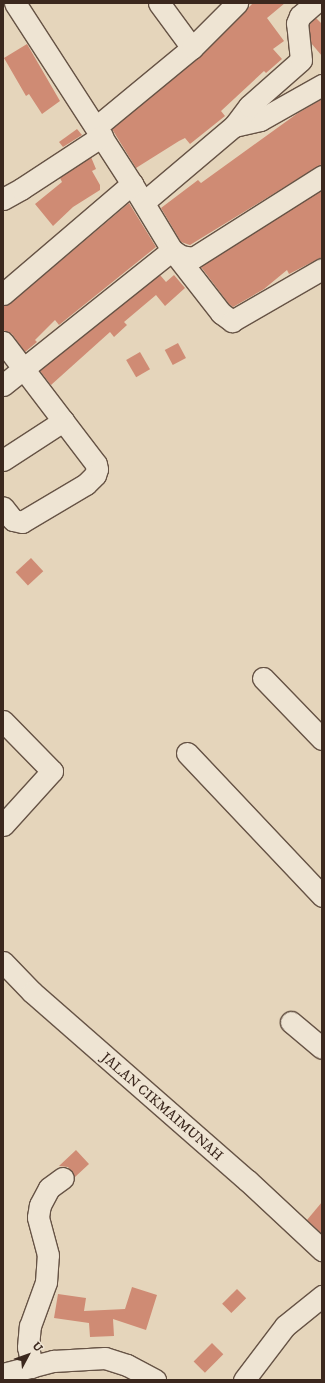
<!DOCTYPE html>
<html>
<head>
<meta charset="utf-8">
<style>
	body { margin:0 }
	#map { position:relative; width:325px; height:1383px; overflow:hidden; background:#e5d5bb; font-family:"IM FELL DW Pica",serif }
	div>[style] { position:absolute }
	.building>* { inset:0; background:#cf8b74; transform-origin:0 0 }
	.roads { filter:drop-shadow(1px 0 #665345) drop-shadow(-1px 0 #665345) drop-shadow(0 1px #665345) drop-shadow(0 -1px #665345) }
	.minor>* { height:21px; margin:-10.5px; padding:0 10.5px; transform-origin:10.5px; border-radius:10.5px; background:#eee4d3 }
	span { translate:-50% -50%; white-space:nowrap; text-align:center; line-height:1.15; -webkit-text-stroke:4px #eee4d3; paint-order:stroke }
	.street-label { font-size:14px; color:#3b281e }
	.frame { position:absolute; inset:0; border:4px solid #3b281e; pointer-events:none }
	.north { position:absolute; left:8px; top:1335px; width:40px; height:40px; -webkit-text-stroke:3px #eee4d3; paint-order:stroke; rotate:49deg; font-size:11px; font-weight:700; line-height:16px; text-align:center; color:#3b281e }
	.north::after { content:''; display:block; margin:auto; width:14px; height:18px; background:#3b281e; clip-path:polygon(50% 0,100% 100%,50% 72%,0 100%) }
</style>
</head>
<body>
<div id="map">
	<div class="building">
		<div style="clip-path:polygon(253px 3px,285px 3px,267px 18px,284px 41px,273px 49px,282px 59px,266px 73px,264px 71px,221px 111px,225px 116px,190px 144px,185px 138px,179px 141px,136px 168px,112px 129px,200px 57px)"></div>
		<div style="clip-path:polygon(316px 18px,322px 24px,322px 56px,311px 43px,309px 25px)"></div>
		<div style="clip-path:polygon(27px 44px,60px 101px,42px 114px,29px 94px,26px 96px,4px 58px)"></div>
		<div style="clip-path:polygon(322px 99px,322px 164px,190px 245px,181px 242px,161px 208px,198px 180px,201px 183px,298px 113px)"></div>
		<div style="clip-path:polygon(77px 129px,82px 135px,63px 147px,59px 142px)"></div>
		<div style="clip-path:polygon(91px 157px,96px 169px,92px 171px,100px 185px,100px 190px,73px 207px,53px 226px,35px 204px,62px 182px,60px 178px)"></div>
		<div style="clip-path:polygon(322px 190px,322px 257px,289px 274px,287px 270px,264px 289px,233px 307px,229px 304px,201px 267px)"></div>
		<div style="clip-path:polygon(129px 203px,156px 247px,59px 325px,55px 320px,35px 340px,37px 342px,25px 352px,12px 334px,3px 330px,3px 306px,11px 303px)"></div>
		<div style="clip-path:polygon(160px 275px,166px 282px,174px 275px,185px 288px,165px 306px,156px 295px,124px 322px,127px 325px,114px 337px,110px 332px,51px 385px,40px 371px)"></div>
		<div style="left:178px;top:343px;width:17px;height:15px;rotate:62deg"></div>
		<div style="left:140px;top:352px;width:20px;height:16px;rotate:60deg"></div>
		<div style="left:31px;top:558px;width:18px;height:21px;rotate:47deg"></div>
		<div style="clip-path:polygon(76px 1150px,89px 1164px,75px 1177px,68px 1167px,59px 1166px)"></div>
		<div style="clip-path:polygon(322px 1202px,322px 1234px,307px 1220px)"></div>
		<div style="clip-path:polygon(132px 1287px,157px 1295px,146px 1330px,113px 1319px,114px 1336px,90px 1337px,89px 1323px,54px 1318px,58px 1294px,86px 1298px,84px 1311px,125px 1309px)"></div>
		<div style="left:237px;top:1289px;width:13px;height:21px;rotate:45deg"></div>
		<div style="left:212px;top:1343px;width:16px;height:26px;rotate:45deg"></div>
	</div>
	<div class="roads">
		<div class="minor">
			<div style="left:15px;top:3px;width:216px;rotate:57.1deg"></div>
			<div style="left:132px;top:184px;width:77px;rotate:58.8deg"></div>
			<div style="left:172px;top:250px;width:11px;rotate:34deg"></div>
			<div style="left:181px;top:256px;width:12px;rotate:9deg"></div>
			<div style="left:193px;top:258px;width:153px;rotate:-32.4deg"></div>
			<div style="left:159px;top:3px;width:56px;rotate:53.7deg"></div>
			<div style="left:234px;top:126px;width:27px;rotate:-13deg"></div>
			<div style="left:260px;top:120px;width:71px;rotate:-29.4deg"></div>
			<div style="left:96px;top:127px;width:124px;rotate:-39.5deg"></div>
			<div style="left:192px;top:48px;width:64px;rotate:-45deg"></div>
			<div style="left:3px;top:199px;width:21px;rotate:-29deg"></div>
			<div style="left:21px;top:189px;width:97px;rotate:-33.2deg"></div>
			<div style="left:144px;top:202px;width:118px;rotate:-40.2deg"></div>
			<div style="left:234px;top:126px;width:25px;rotate:-53deg"></div>
			<div style="left:249px;top:106px;width:69px;rotate:-41.5deg"></div>
			<div style="left:301px;top:60px;width:37px;rotate:-96deg"></div>
			<div style="left:297px;top:23px;width:8px;rotate:-67deg"></div>
			<div style="left:300px;top:16px;width:20px;rotate:-41deg"></div>
			<div style="left:3px;top:294px;width:170px;rotate:-40.5deg"></div>
			<div style="left:3px;top:342px;width:153px;rotate:52.7deg"></div>
			<div style="left:96px;top:464px;width:5px;rotate:79deg"></div>
			<div style="left:97px;top:469px;width:6px;rotate:108deg"></div>
			<div style="left:95px;top:475px;width:13px;rotate:135deg"></div>
			<div style="left:86px;top:484px;width:74px;rotate:149.3deg"></div>
			<div style="left:22px;top:522px;width:9px;rotate:-167deg"></div>
			<div style="left:13px;top:520px;width:16px;rotate:-128deg"></div>
			<div style="left:3px;top:385px;width:216px;rotate:-38.6deg"></div>
			<div style="left:172px;top:250px;width:80px;rotate:52.1deg"></div>
			<div style="left:221px;top:313px;width:14px;rotate:36deg"></div>
			<div style="left:232px;top:321px;width:104px;rotate:-30deg"></div>
			<div style="left:3px;top:460px;width:72px;rotate:-33deg"></div>
			<div style="left:263px;top:678px;width:85px;rotate:46deg"></div>
			<div style="left:3px;top:721px;width:70px;rotate:45.6deg"></div>
			<div style="left:52px;top:771px;width:73px;rotate:132.2deg"></div>
			<div style="left:187px;top:753px;width:197px;rotate:46.6deg"></div>
			<div style="left:3px;top:962px;width:42px;rotate:46deg"></div>
			<div style="left:32px;top:992px;width:286px;rotate:41.2deg"></div>
			<div style="left:247px;top:1180px;width:103px;rotate:43deg"></div>
			<div style="left:291px;top:1022px;width:40px;rotate:40deg"></div>
			<div style="left:32px;top:1367px;width:20px;rotate:-101deg"></div>
			<div style="left:28px;top:1347px;width:21px;rotate:-85deg"></div>
			<div style="left:30px;top:1326px;width:47px;rotate:-70deg"></div>
			<div style="left:46px;top:1282px;width:27px;rotate:-86deg"></div>
			<div style="left:48px;top:1255px;width:39px;rotate:-105deg"></div>
			<div style="left:38px;top:1217px;width:12px;rotate:-81deg"></div>
			<div style="left:40px;top:1205px;width:19px;rotate:-62deg"></div>
			<div style="left:49px;top:1188px;width:17px;rotate:-36deg"></div>
			<div style="left:3px;top:1374px;width:52px;rotate:-14.6deg"></div>
			<div style="left:53px;top:1361px;width:52px;rotate:-3.3deg"></div>
			<div style="left:105px;top:1358px;width:23px;rotate:18deg"></div>
			<div style="left:127px;top:1365px;width:32px;rotate:28deg"></div>
			<div style="left:244px;top:1380px;width:68px;rotate:-52.8deg"></div>
			<div style="left:285px;top:1326px;width:48px;rotate:-39deg"></div>
		</div>
	</div>
	<div class="street-label">
		<span style="left:162px;top:1107px;rotate:41deg">JALAN CIKMAIMUNAH</span>
	</div>
	<div class="frame"></div>
	<div class="north">U</div>
</div>
</body>
</html>
